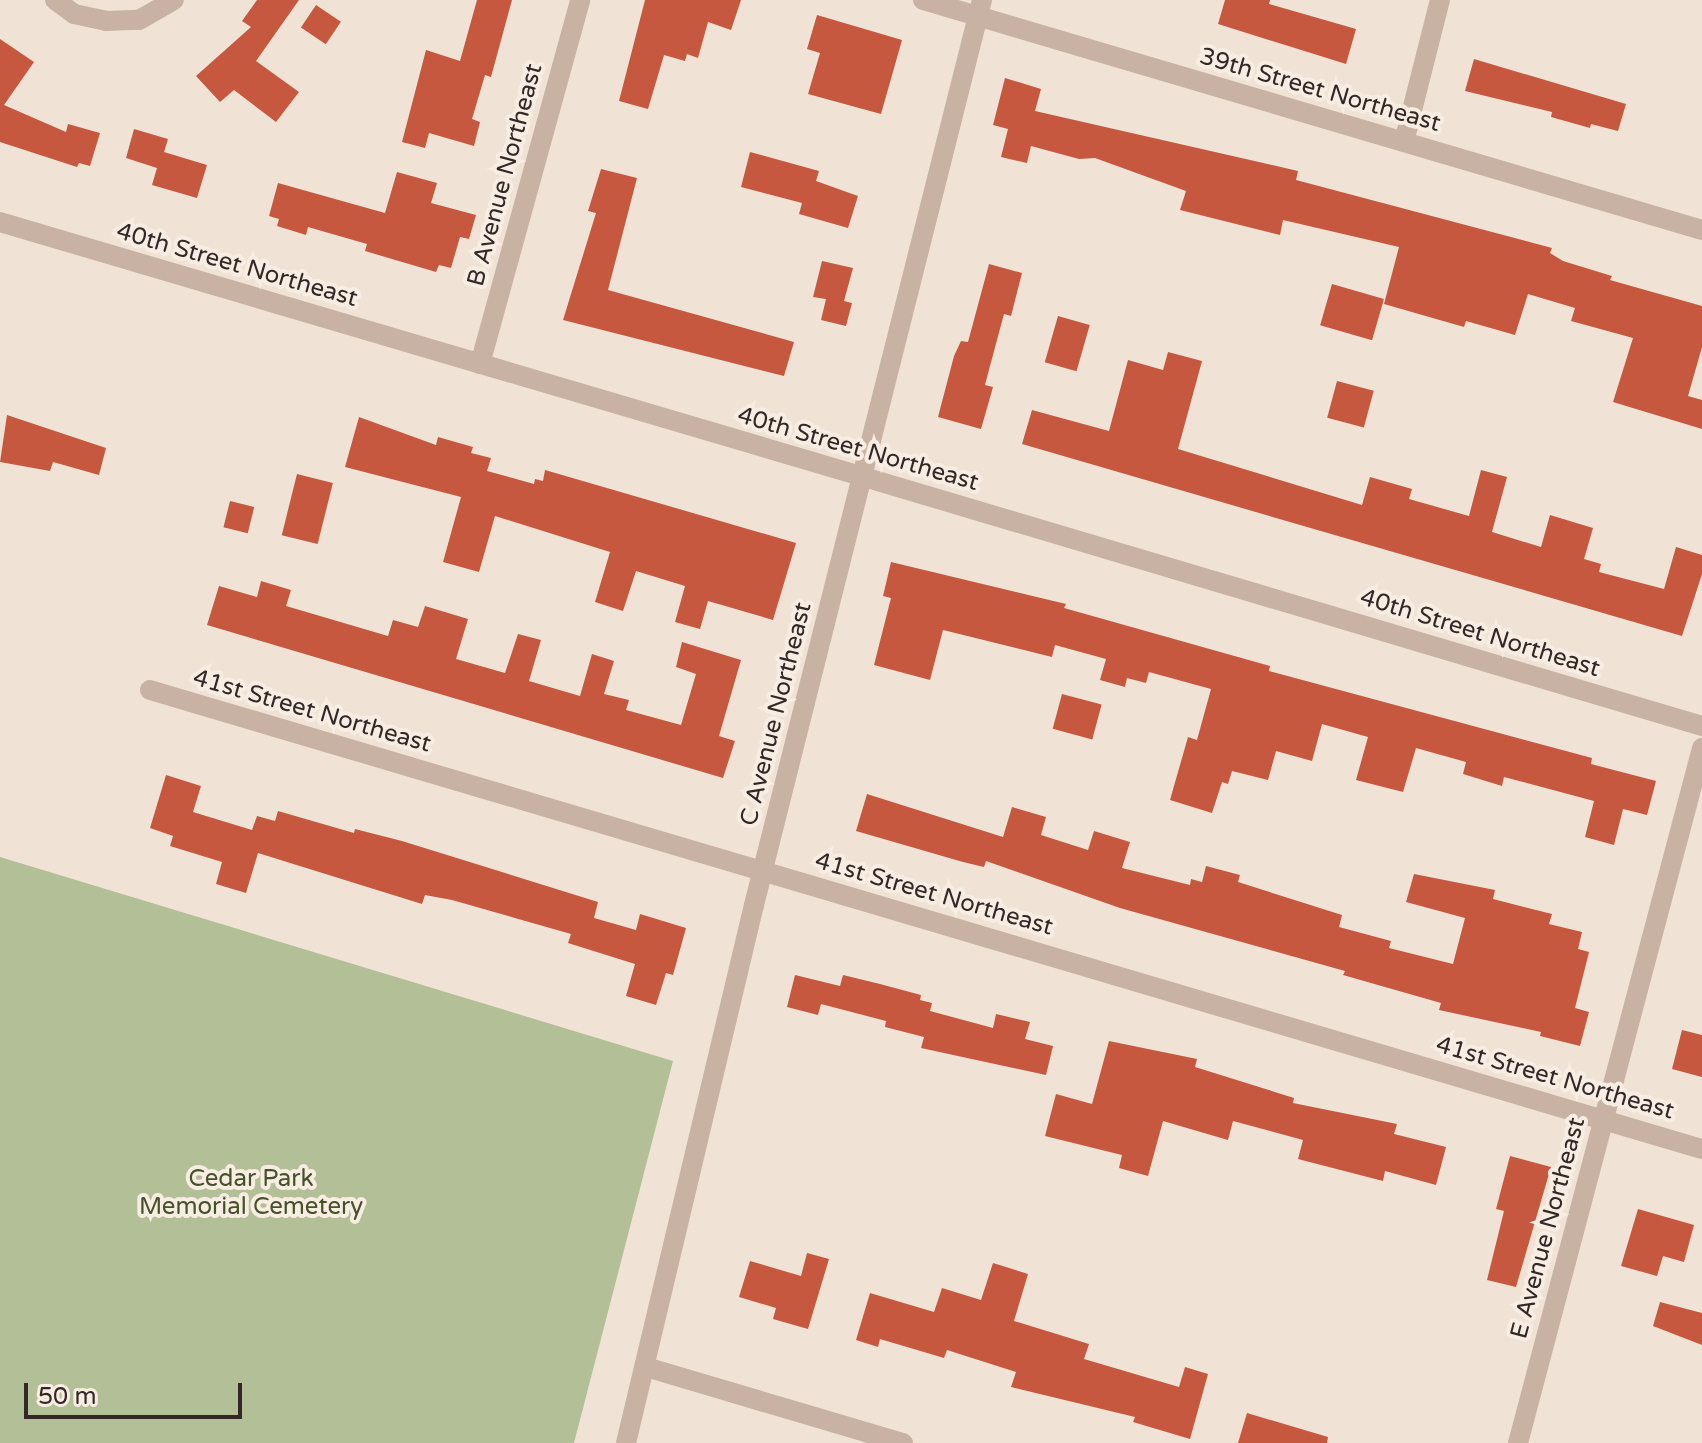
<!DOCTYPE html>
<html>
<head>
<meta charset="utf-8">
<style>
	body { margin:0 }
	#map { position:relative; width:1702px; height:1443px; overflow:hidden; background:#f0e3d6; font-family:"Varela Round",sans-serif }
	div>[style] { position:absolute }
	.green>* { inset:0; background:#b3bf97 }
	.building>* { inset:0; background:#c6583f; transform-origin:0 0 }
	.minor>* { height:20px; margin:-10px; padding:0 10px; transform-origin:10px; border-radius:10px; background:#c8b2a3 }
	.tertiary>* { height:20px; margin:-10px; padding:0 10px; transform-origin:10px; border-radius:10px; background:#c8b2a3 }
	span { translate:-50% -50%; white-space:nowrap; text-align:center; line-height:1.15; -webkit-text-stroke:8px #f8ede2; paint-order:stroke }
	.street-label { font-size:24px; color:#332825 }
	.park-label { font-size:24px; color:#445129 }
	.scale { position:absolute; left:24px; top:1383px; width:218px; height:36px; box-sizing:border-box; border:4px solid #332825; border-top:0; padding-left:10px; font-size:24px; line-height:28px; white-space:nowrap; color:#332825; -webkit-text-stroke:6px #f8ede2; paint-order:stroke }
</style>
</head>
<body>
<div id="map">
	<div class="green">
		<div style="clip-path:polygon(0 857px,673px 1061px,574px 1443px,0 1443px)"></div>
	</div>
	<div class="building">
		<div style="clip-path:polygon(257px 0,299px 0,256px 61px,299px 92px,276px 122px,234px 90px,220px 102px,196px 76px,251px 27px,242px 21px)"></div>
		<div style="clip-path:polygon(477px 0,512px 0,491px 77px,485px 75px,472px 119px,480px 122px,474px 146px,429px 133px,425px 148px,402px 142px,426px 50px,460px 61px)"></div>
		<div style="clip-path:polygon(645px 0,741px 0,731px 30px,708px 22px,698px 58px,687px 54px,685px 61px,664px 55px,648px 109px,619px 101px)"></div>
		<div style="clip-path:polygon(1225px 0,1270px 0,1269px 4px,1356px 29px,1346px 64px,1218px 24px)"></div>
		<div style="left:316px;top:5px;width:30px;height:27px;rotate:34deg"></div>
		<div style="clip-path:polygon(817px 15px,902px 40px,881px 114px,808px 94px,820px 53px,807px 49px)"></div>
		<div style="clip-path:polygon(0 39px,34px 62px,4px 105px,66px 132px,68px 124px,100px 133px,90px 166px,79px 163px,77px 167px,0 142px)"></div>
		<div style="clip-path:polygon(1474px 59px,1626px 104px,1618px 131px,1591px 124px,1590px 128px,1551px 117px,1552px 112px,1465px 91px)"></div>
		<div style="clip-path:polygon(1005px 78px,1041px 89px,1035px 111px,1298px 171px,1296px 180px,1552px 248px,1550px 253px,1563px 261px,1612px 276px,1610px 280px,1702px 306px,1702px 347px,1688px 396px,1702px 400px,1702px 429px,1613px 402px,1633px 338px,1571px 321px,1575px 308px,1528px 294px,1515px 335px,1466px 321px,1464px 327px,1384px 304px,1399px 247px,1283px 220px,1280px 235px,1180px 210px,1186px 191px,1095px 158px,1079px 159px,1031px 146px,1027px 163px,1001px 157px,1008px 129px,993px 125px)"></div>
		<div style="clip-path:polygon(134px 129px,168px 139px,164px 152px,207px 165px,197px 198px,152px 185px,157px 168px,126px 158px)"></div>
		<div style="clip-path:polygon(750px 152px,819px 171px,816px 181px,858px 196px,848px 228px,799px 214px,802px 203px,741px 187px)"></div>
		<div style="clip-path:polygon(601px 169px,637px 178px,608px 290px,794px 342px,784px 376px,563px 320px,596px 213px,588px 211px)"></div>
		<div style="clip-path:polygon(397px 172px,437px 183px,431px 203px,476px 215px,469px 239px,460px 237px,451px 268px,439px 265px,436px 272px,365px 251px,367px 244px,308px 227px,306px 235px,277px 226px,279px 219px,269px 216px,278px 183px,385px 213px)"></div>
		<div style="clip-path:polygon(822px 261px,853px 268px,844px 301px,852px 303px,846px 326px,821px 320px,826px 299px,813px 297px)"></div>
		<div style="clip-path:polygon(989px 264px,1022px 273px,1011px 316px,1004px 314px,990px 366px,985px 385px,993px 387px,981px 429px,938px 417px,954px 356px,961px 341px,968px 342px)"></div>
		<div style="left:1332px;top:284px;width:54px;height:43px;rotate:16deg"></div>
		<div style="left:1058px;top:316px;width:33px;height:48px;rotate:16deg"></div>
		<div style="clip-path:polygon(1168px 352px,1202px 361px,1178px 449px,1362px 505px,1370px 477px,1412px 489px,1409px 499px,1469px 516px,1481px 470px,1507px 477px,1492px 532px,1541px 547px,1550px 515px,1593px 528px,1584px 559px,1601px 564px,1599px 572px,1664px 589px,1676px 547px,1702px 555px,1702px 574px,1682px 636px,1022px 444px,1032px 410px,1109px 431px,1128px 360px,1163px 370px)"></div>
		<div style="left:1337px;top:381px;width:38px;height:38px;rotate:15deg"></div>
		<div style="clip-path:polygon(7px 415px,106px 448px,99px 475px,53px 462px,50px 471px,0 462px)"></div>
		<div style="clip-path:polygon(359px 417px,436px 445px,438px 437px,473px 447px,471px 453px,491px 458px,487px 471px,534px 484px,535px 479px,543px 481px,545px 470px,796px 543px,773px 620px,708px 601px,700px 629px,675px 622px,685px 586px,636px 571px,623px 611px,595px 602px,610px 552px,495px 516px,479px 572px,443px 562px,461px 497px,345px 467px)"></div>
		<div style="left:297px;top:474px;width:37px;height:63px;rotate:14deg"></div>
		<div style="left:230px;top:501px;width:25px;height:27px;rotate:14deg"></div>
		<div style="clip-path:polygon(891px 562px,1066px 604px,1064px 608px,1270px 666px,1269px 671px,1592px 758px,1591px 764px,1656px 781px,1647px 815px,1623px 809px,1614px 845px,1585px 837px,1594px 801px,1504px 777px,1502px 786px,1463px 774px,1466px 762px,1416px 748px,1403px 792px,1356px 780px,1368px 737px,1322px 724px,1312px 761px,1276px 751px,1268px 780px,1232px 771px,1228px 784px,1222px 782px,1212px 813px,1170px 800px,1188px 737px,1197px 740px,1211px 689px,1149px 672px,1146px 683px,1127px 678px,1125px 687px,1100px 680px,1106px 659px,1055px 645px,1052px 657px,943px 630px,930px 680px,874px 665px,891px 598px,883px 596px)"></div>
		<div style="clip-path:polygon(261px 581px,291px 590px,286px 606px,388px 636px,393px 620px,418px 627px,425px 606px,468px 619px,456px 659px,505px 673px,518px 634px,541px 640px,529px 681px,580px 696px,592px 654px,614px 661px,604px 694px,629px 700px,626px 710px,681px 725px,696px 674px,676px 667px,682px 642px,741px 660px,719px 736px,735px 741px,723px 778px,207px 625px,219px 586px,257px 597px)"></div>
		<div style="left:1062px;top:694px;width:41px;height:36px;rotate:15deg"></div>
		<div style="clip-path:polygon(166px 775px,201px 786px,193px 812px,252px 830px,257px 816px,275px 821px,278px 811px,354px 833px,355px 829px,402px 841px,598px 902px,594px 918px,636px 930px,640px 914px,686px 928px,673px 975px,666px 973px,656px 1005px,626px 996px,635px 964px,568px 943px,571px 934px,452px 900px,425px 895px,422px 904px,258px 853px,246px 893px,216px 884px,222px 862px,170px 846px,173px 836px,150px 828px)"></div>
		<div style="clip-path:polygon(867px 794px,1003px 837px,1012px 807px,1046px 817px,1041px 835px,1088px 850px,1094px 831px,1130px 842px,1122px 868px,1190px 885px,1191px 879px,1202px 882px,1206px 866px,1240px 875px,1238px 882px,1342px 915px,1339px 927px,1391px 941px,1389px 948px,1453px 964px,1465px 918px,1406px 902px,1414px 874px,1495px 890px,1493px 899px,1552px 914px,1549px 924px,1582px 932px,1578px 949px,1589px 952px,1575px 1008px,1589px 1012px,1580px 1046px,1540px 1036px,1541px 1032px,1439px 1010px,1441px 1003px,1343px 975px,1345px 971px,1120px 908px,986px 861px,984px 867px,963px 862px,856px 831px)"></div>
		<div style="clip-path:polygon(795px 975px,840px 986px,843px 975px,880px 984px,921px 995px,920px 1000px,932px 1003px,930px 1011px,993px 1028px,996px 1014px,1030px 1022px,1025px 1039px,1053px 1046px,1046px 1075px,921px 1048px,924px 1037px,885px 1027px,886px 1021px,821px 1004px,818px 1015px,787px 1007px)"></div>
		<div style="clip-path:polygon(1682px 1030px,1702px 1035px,1702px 1077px,1672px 1069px)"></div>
		<div style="clip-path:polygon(1109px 1041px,1197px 1059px,1195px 1067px,1294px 1098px,1293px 1103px,1397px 1124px,1394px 1134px,1446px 1147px,1436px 1185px,1385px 1171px,1383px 1181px,1298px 1159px,1303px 1140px,1233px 1121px,1228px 1140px,1163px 1121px,1148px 1176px,1119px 1168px,1122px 1155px,1045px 1136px,1056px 1094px,1092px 1104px)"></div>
		<div style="clip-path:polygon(1510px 1156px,1551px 1167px,1516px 1287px,1487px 1280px,1504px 1211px,1496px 1209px)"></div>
		<div style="clip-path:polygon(1638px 1209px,1694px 1225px,1684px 1262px,1663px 1256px,1657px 1276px,1621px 1266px)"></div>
		<div style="clip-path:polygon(807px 1253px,829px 1259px,808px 1329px,773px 1319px,776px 1308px,739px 1297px,750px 1261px,801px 1276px)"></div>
		<div style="clip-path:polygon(993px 1263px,1028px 1274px,1014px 1321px,1089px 1344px,1084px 1359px,1179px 1387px,1185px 1367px,1208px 1374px,1190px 1439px,1133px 1422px,1135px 1417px,1011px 1387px,1016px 1372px,947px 1350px,944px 1358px,880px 1339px,878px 1347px,856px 1340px,870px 1293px,934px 1312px,942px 1288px,981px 1300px)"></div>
		<div style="clip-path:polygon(1660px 1302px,1702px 1313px,1702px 1345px,1653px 1326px)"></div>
		<div style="clip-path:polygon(1247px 1413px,1328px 1437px,1327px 1443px,1238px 1443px)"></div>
	</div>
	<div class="minor">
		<div style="left:55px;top:0;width:24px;rotate:36deg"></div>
		<div style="left:74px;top:14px;width:33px;rotate:12deg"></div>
		<div style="left:106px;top:21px;width:33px;rotate:-2deg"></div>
		<div style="left:139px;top:20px;width:40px;rotate:-29.7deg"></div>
		<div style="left:923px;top:0;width:812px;rotate:16.45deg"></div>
		<div style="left:1404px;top:142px;width:146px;rotate:-75.8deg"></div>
		<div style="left:480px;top:364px;width:377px;rotate:-74.6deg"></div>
		<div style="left:864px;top:477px;width:874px;rotate:16.55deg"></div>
		<div style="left:150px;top:690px;width:1618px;rotate:16.48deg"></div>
		<div style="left:646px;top:1367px;width:268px;rotate:16.5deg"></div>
		<div style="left:1518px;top:1443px;width:719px;rotate:-75.17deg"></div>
	</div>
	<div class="tertiary">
		<div style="left:0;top:222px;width:901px;rotate:16.44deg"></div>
		<div style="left:626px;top:1443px;width:553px;rotate:-76.62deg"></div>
		<div style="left:754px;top:905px;width:933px;rotate:-75.86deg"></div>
	</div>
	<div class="street-label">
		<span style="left:1320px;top:90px;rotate:16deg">39th Street Northeast</span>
		<span style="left:505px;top:175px;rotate:-75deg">B Avenue Northeast</span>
		<span style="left:237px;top:265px;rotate:16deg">40th Street Northeast</span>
		<span style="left:858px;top:449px;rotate:16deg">40th Street Northeast</span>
		<span style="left:1480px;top:633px;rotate:17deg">40th Street Northeast</span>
		<span style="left:312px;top:711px;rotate:16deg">41st Street Northeast</span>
		<span style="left:776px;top:714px;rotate:-76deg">C Avenue Northeast</span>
		<span style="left:934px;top:894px;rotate:16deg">41st Street Northeast</span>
		<span style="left:1555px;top:1078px;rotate:16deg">41st Street Northeast</span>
		<span style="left:1548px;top:1228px;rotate:-75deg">E Avenue Northeast</span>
	</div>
	<div class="park-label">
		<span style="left:251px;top:1193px">Cedar Park<br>Memorial Cemetery</span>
	</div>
	<div class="scale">50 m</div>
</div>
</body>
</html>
